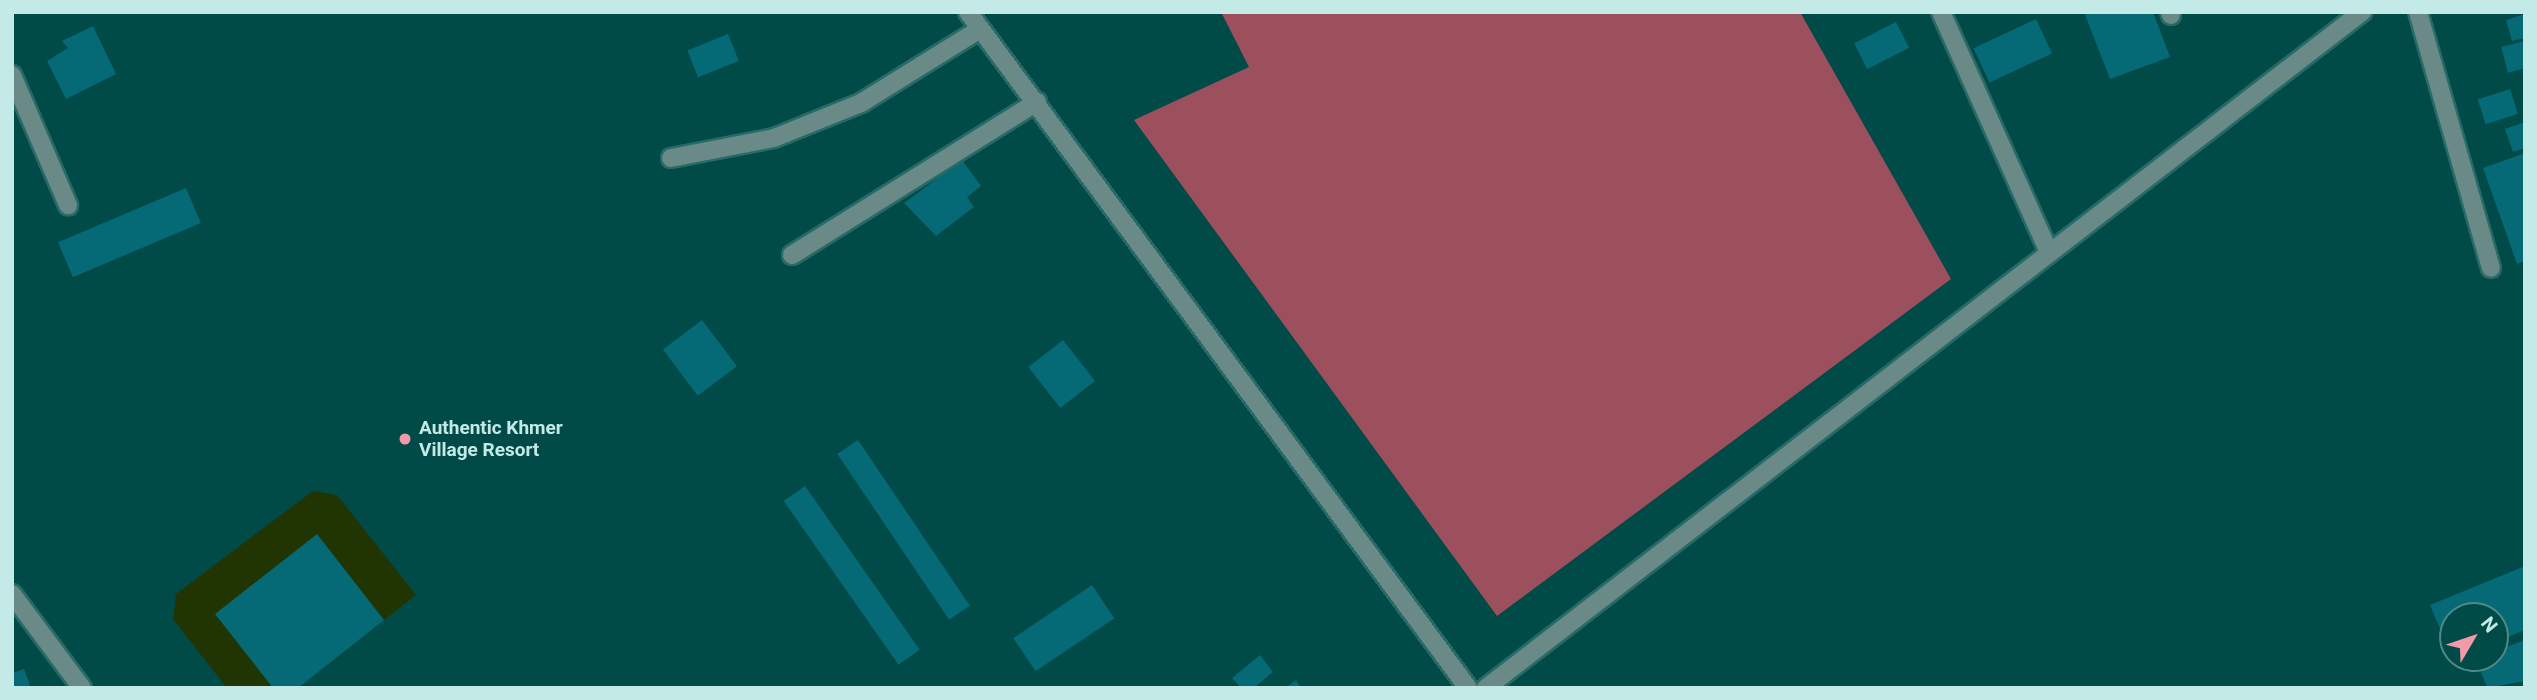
<!DOCTYPE html>
<html>
<head>
<meta charset="utf-8">
<style>
	body { margin:0 }
	#map { position:relative; width:2537px; height:700px; overflow:hidden; background:#004a47; font-family:Roboto,sans-serif }
	div>[style] { position:absolute }
	.green>* { inset:0; background:#9c505e }
	.water>* { inset:0; background:#203502 }
	.building>* { inset:0; background:#056976; transform-origin:0 0 }
	.roads { filter:drop-shadow(2px 0 #276a67) drop-shadow(-2px 0 #276a67) drop-shadow(0 2px #276a67) drop-shadow(0 -2px #276a67) }
	.minor>* { height:18px; margin:-9px; padding:0 9px; transform-origin:9px; border-radius:9px; background:#6a8a87 }
	.dots>* { width:19px; height:19px; translate:-50% -50%; box-sizing:border-box; border:4px solid #004a47; border-radius:50% }
	span { translate:-50% -50%; white-space:nowrap; text-align:center; line-height:1.15; -webkit-text-stroke:6px #004a47; paint-order:stroke }
	.poi-label { font-size:19px; color:#c3eae7; font-weight:700 }
	.left { translate:0 -50%; text-align:left }
	.frame { position:absolute; inset:0; border:14px solid #c3eae7; pointer-events:none }
	.north { position:absolute; left:2439px; top:602px; width:70px; height:70px; box-sizing:border-box; background:#004a47; border:2px solid #4e8a87; border-radius:50%; rotate:51deg; font-size:19px; font-weight:700; line-height:28px; text-align:center; color:#c3eae7 }
	.north::after { content:''; display:block; margin:auto; width:24px; height:32px; background:#f39aa8; clip-path:polygon(50% 0,100% 100%,50% 72%,0 100%) }
</style>
</head>
<body>
<div id="map">
	<div class="green">
		<div style="clip-path:polygon(1221px 12px,1800px 12px,1951px 279px,1497px 616px,1134px 120px,1249px 67px)"></div>
	</div>
	<div class="water">
		<div style="clip-path:polygon(313px 491px,337px 495px,416px 595px,384px 620px,317px 535px,273px 688px,227px 688px,173px 619px,176px 594px)"></div>
	</div>
	<div class="building">
		<div style="clip-path:polygon(2084px 12px,2153px 12px,2170px 57px,2110px 79px)"></div>
		<div style="clip-path:polygon(2525px 14px,2525px 38px,2512px 41px,2506px 20px)"></div>
		<div style="left:2036px;top:19px;width:38px;height:69px;rotate:65deg"></div>
		<div style="left:1896px;top:22px;width:29px;height:47px;rotate:63deg"></div>
		<div style="clip-path:polygon(93px 26px,116px 74px,66px 99px,47px 61px,68px 48px,62px 41px)"></div>
		<div style="left:728px;top:34px;width:29px;height:44px;rotate:68deg"></div>
		<div style="clip-path:polygon(2525px 41px,2525px 68px,2508px 73px,2501px 47px)"></div>
		<div style="left:2510px;top:89px;width:26px;height:34px;rotate:72deg"></div>
		<div style="clip-path:polygon(2525px 122px,2525px 148px,2513px 152px,2505px 129px)"></div>
		<div style="clip-path:polygon(2525px 153px,2525px 261px,2517px 264px,2483px 168px)"></div>
		<div style="clip-path:polygon(962px 160px,981px 186px,967px 197px,974px 207px,936px 236px,904px 203px)"></div>
		<div style="left:186px;top:188px;width:38px;height:139px;rotate:67deg"></div>
		<div style="left:702px;top:320px;width:58px;height:49px;rotate:53deg"></div>
		<div style="left:1063px;top:340px;width:52px;height:44px;rotate:52deg"></div>
		<div style="left:858px;top:440px;width:200px;height:25px;rotate:56deg"></div>
		<div style="left:805px;top:486px;width:200px;height:26px;rotate:55deg"></div>
		<div style="clip-path:polygon(317px 534px,384px 620px,298px 688px,273px 688px,215px 614px)"></div>
		<div style="clip-path:polygon(2525px 566px,2525px 630px,2495px 642px,2495px 616px,2453px 616px,2453px 660px,2430px 605px)"></div>
		<div style="left:1092px;top:585px;width:40px;height:95px;rotate:56deg"></div>
		<div style="clip-path:polygon(2525px 640px,2525px 681px,2487px 688px,2476px 658px,2495px 658px,2495px 651px)"></div>
		<div style="clip-path:polygon(1260px 655px,1273px 672px,1254px 688px,1241px 688px,1232px 678px)"></div>
		<div style="clip-path:polygon(24px 669px,31px 688px,12px 688px,12px 673px)"></div>
		<div style="clip-path:polygon(1296px 680px,1301px 688px,1285px 688px)"></div>
	</div>
	<div class="roads">
		<div class="minor">
			<div style="left:968px;top:12px;width:841px;rotate:53.51deg"></div>
			<div style="left:1941px;top:12px;width:261px;rotate:65.8deg"></div>
			<div style="left:2170px;top:12px;width:3px;rotate:72deg"></div>
			<div style="left:2418px;top:12px;width:266px;rotate:74.1deg"></div>
			<div style="left:12px;top:75px;width:142px;rotate:66.7deg"></div>
			<div style="left:671px;top:158px;width:105px;rotate:-11deg"></div>
			<div style="left:774px;top:138px;width:94px;rotate:-21.9deg"></div>
			<div style="left:861px;top:103px;width:140px;rotate:-31.9deg"></div>
			<div style="left:792px;top:255px;width:289px;rotate:-32deg"></div>
			<div style="left:12px;top:594px;width:117px;rotate:53.3deg"></div>
			<div style="left:1486px;top:688px;width:1107px;rotate:-37.66deg"></div>
		</div>
	</div>
	<div class="dots">
		<div style="left:405px;top:439px;background:#f39aa8"></div>
	</div>
	<div class="poi-label">
		<span class="left" style="left:419px;top:439px">Authentic Khmer<br>Village Resort</span>
	</div>
	<div class="frame"></div>
	<div class="north">N</div>
</div>
</body>
</html>
